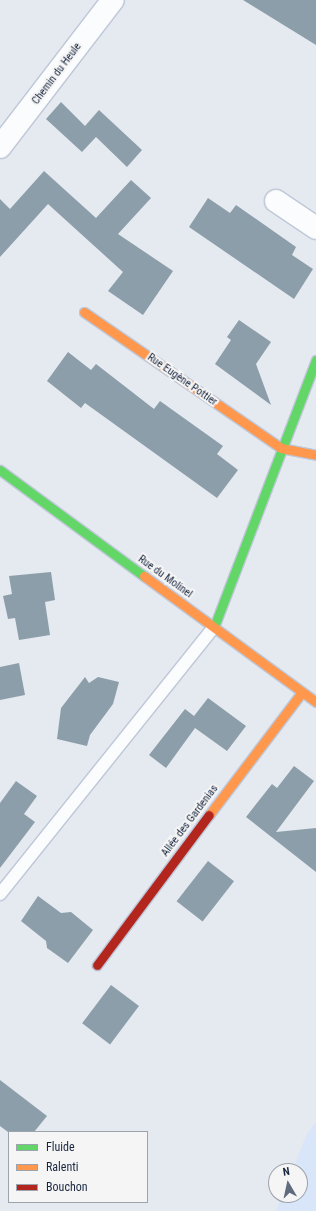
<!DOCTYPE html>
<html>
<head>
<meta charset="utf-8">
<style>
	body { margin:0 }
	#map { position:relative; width:316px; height:1211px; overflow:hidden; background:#e5e9f0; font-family:"Roboto Condensed",sans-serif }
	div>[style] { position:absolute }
	.built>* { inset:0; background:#d9e5f8 }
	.building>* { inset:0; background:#8c9eaa; transform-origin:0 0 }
	.roads { filter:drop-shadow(1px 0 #bec7d7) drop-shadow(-1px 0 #bec7d7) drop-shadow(0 1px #bec7d7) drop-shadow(0 -1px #bec7d7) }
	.lane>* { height:12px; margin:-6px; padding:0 6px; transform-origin:6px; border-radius:6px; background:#fbfcfd }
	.street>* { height:22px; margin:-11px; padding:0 11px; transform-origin:11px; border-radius:11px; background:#fbfcfd }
	.fast>* { height:9px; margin:-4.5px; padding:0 4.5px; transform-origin:4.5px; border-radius:4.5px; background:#63d668 }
	.slow>* { height:9px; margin:-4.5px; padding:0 4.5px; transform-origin:4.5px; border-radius:4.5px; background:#ff974d }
	.jam>* { height:9px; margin:-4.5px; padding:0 4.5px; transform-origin:4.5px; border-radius:4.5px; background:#b3261e }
	span { translate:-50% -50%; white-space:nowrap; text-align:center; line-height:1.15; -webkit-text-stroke:4px #f5f5f5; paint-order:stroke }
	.street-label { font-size:11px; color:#192740 }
	.legend { position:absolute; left:8px; top:1131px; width:140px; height:72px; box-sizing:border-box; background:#f5f5f5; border:1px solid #9da3ad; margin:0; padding:5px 7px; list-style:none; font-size:12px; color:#192740 }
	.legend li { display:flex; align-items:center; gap:8px; height:20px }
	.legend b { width:20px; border:1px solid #9da3ad }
	.north { position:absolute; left:268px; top:1163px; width:40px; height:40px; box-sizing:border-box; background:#f5f5f5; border:1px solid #9da3ad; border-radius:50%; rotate:351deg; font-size:11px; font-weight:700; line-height:16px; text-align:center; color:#192740 }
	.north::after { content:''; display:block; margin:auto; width:14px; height:18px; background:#606b7e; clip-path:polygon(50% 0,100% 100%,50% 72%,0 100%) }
</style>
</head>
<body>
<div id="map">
	<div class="built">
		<div style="clip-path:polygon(316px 1122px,316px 1211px,276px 1211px,282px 1195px,300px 1195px,300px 1171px,292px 1171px,307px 1134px)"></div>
	</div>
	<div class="building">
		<div style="clip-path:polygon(243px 0,316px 0,316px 45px)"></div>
		<div style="clip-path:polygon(61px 102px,85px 126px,99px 110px,142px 150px,127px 167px,96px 137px,82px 152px,46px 119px)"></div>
		<div style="clip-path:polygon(44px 171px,96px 218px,131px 180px,151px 198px,118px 234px,173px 271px,143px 315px,108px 291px,123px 272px,48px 204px,0 257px,0 199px,10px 209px)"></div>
		<div style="clip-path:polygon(208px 198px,230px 213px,236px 205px,296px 247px,292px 255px,313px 269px,294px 299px,189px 227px)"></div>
		<div style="clip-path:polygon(239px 320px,271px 342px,256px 364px,271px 405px,215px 364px,231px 340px,227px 337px)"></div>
		<div style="clip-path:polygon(68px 352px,91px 370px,96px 364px,154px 409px,160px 401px,223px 446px,217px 454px,238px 470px,217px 498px,85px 403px,81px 408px,47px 381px)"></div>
		<div style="clip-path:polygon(51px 572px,55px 600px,45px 602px,50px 635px,19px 640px,15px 618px,8px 619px,3px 596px,12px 594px,9px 576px)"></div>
		<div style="clip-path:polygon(19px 663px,25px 695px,0 700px,0 667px)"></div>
		<div style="clip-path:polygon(85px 677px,89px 683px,98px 677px,119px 682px,113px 704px,90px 735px,87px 746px,57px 739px,61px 708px)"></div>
		<div style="clip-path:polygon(208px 698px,246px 726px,227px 751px,195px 728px,166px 768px,149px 755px,185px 709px,194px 716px)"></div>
		<div style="clip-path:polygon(294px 766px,314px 781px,276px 832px,316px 828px,316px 872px,246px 817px,272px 784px,277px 788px)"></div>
		<div style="clip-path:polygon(16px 781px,37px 796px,24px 814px,35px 822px,0 868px,0 803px)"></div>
		<div style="left:208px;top:861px;width:33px;height:51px;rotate:38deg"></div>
		<div style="clip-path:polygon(38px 896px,61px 913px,71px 912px,93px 930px,68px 963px,47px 948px,46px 941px,21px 921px)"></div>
		<div style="left:111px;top:985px;width:35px;height:48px;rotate:37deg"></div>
		<div style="clip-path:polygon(0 1080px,47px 1116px,34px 1132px,8px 1132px,0 1126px)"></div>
	</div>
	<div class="roads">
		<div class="lane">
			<div style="left:0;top:894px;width:342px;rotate:-51.3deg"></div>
		</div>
		<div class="street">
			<div style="left:0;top:147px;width:185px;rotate:-52.5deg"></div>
			<div style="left:276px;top:201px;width:48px;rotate:34deg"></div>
		</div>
		<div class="fast">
			<div style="left:0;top:470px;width:179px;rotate:36.4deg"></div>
			<div style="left:214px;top:627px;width:286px;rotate:-69.1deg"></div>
		</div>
		<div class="slow">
			<div style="left:84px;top:312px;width:239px;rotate:34.6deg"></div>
			<div style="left:281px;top:448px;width:36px;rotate:11deg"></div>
			<div style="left:144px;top:576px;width:213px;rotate:36.2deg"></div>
			<div style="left:209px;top:815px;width:154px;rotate:-52.9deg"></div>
		</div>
		<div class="jam">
			<div style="left:97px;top:965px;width:187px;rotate:-53.3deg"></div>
		</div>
	</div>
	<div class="street-label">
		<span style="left:57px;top:74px;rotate:-53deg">Chemin du Heule</span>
		<span style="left:182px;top:380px;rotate:35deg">Rue Eugène Pottier</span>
		<span style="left:165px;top:577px;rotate:36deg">Rue du Molinel</span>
		<span style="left:190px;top:821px;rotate:-53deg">Allée des Gardenias</span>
	</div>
	<ul class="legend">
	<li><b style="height:5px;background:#63d668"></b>Fluide</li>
	<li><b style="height:5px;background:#ff974d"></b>Ralenti</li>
	<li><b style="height:5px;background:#b3261e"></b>Bouchon</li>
	</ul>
	<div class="north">N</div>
</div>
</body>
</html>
